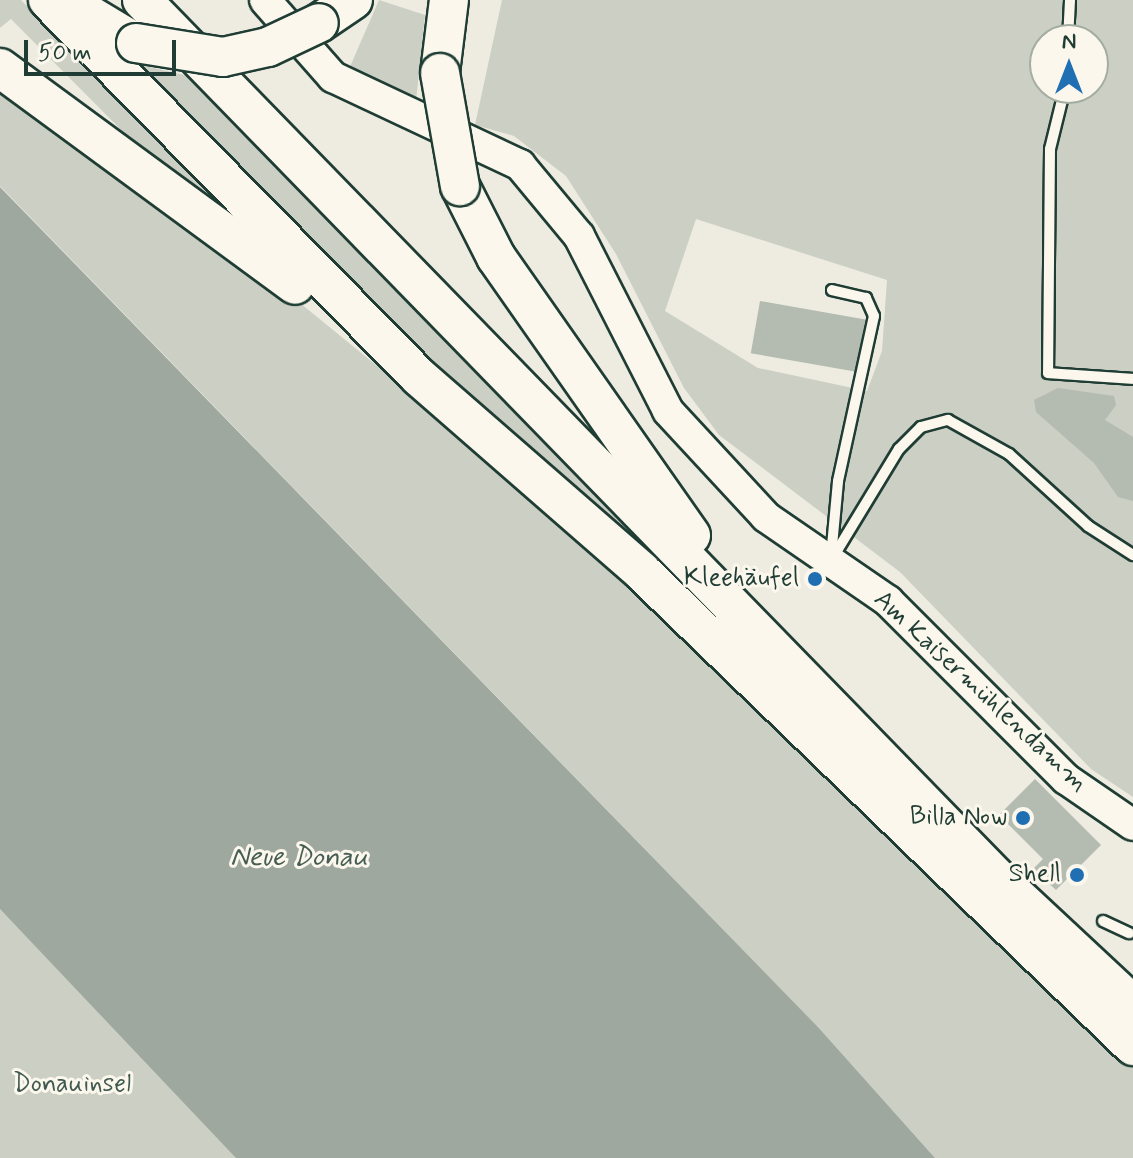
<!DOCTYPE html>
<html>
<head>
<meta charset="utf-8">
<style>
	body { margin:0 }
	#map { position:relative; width:1133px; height:1158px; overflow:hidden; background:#eeece1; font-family:Mynerve,sans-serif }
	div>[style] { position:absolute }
	.green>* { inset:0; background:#cbcfc4 }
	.water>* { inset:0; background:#9fa89f }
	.building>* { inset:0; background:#b4bbb0; transform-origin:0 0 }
	.roads { filter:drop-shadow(2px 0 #1f3d34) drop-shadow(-2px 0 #1f3d34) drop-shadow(0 2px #1f3d34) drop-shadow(0 -2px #1f3d34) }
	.lane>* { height:10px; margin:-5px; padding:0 5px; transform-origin:5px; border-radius:5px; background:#fbf7ec }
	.secondary>* { height:30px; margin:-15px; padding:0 15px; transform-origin:15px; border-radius:15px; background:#fbf7ec }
	.highway>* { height:38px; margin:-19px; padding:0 19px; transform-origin:19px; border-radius:19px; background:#fbf7ec }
	.bridges { filter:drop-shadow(2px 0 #1f3d34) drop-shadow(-2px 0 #1f3d34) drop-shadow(0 2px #1f3d34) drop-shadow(0 -2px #1f3d34) }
	.highway-bridge>* { height:38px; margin:-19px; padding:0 19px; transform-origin:19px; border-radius:19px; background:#fbf7ec }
	.dots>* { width:22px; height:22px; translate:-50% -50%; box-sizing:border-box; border:4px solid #fbf7ec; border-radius:50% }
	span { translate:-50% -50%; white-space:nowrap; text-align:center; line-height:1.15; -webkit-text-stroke:6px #fbf7ec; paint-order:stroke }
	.poi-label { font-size:26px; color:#1f3d34 }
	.right { translate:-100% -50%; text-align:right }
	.street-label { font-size:26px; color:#1f3d34 }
	.park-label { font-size:26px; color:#415a51 }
	.water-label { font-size:28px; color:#455d54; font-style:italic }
	.north { position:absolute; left:1029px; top:24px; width:80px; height:80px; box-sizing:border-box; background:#fbf7ec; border:2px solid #a3ada2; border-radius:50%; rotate:0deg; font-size:22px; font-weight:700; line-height:32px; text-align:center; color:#1f3d34 }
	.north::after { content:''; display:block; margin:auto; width:28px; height:36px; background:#1f6fb2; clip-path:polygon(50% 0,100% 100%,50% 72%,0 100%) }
	.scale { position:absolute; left:24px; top:40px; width:152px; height:36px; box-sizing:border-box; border:4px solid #1f3d34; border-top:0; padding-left:10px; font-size:24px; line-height:28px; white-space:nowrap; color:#1f3d34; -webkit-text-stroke:6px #fbf7ec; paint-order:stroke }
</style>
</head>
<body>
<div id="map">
	<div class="green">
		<div style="clip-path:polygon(0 0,21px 0,243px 230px,158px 167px,11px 19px,0 28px)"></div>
		<div style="clip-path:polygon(379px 0,425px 15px,416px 101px,349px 69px)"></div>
		<div style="clip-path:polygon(evenodd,502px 0,1133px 0,1133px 797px,1091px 769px,900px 572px,719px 435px,684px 388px,616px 254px,566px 176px,514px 136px,475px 125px,502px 0,1045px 40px,1093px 40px,1093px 88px,1045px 88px,1045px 40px,502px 0,696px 219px,887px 280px,882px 351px,867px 391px,758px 368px,665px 311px,696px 219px)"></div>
		<div style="clip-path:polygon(127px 62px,202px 79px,874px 776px,340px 286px)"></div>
		<div style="clip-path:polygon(0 91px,284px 290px,549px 506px,1133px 1066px,1133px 1158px,935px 1158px,818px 1027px,0 186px)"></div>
		<div style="clip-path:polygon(0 909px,228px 1142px,236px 1158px,0 1158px)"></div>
	</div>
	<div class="water">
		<div style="clip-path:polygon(0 187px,818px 1027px,935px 1158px,236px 1158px,0 909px)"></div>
	</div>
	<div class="building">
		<div style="left:760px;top:301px;width:107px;height:53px;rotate:10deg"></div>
		<div style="clip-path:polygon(1058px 388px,1114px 396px,1116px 405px,1105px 420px,1133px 437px,1133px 501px,1118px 497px,1094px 463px,1036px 412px,1034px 400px)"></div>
		<div style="clip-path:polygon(1035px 779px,1101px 845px,1056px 890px,1033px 869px,1043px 859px,999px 815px)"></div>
	</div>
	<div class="roads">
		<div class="lane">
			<div style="left:1068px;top:40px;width:40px;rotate:-87.1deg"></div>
			<div style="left:1065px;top:88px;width:63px;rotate:103.8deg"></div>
			<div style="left:1050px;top:149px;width:224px;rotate:90.5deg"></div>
			<div style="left:1048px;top:373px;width:85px;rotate:4deg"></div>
			<div style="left:831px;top:557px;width:76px;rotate:-84.7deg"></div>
			<div style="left:838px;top:481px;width:169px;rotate:-77.7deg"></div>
			<div style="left:874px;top:316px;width:20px;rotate:-114deg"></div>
			<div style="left:866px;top:298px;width:35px;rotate:-167deg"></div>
			<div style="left:832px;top:559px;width:129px;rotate:-58.7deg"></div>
			<div style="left:899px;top:449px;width:31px;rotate:-45deg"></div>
			<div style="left:921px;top:427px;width:28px;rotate:-15deg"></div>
			<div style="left:948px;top:420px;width:70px;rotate:29.1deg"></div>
			<div style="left:1009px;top:454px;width:107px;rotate:42.3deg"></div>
			<div style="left:1088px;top:526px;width:54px;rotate:32.8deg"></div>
			<div style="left:1103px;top:921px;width:29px;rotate:25deg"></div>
		</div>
		<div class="secondary">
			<div style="left:265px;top:0;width:103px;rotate:48.6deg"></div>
			<div style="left:333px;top:77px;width:207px;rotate:25.2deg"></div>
			<div style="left:520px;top:165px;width:92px;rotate:50.3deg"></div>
			<div style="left:579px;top:236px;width:196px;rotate:63deg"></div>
			<div style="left:668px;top:411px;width:144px;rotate:47.2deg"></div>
			<div style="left:766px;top:517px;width:148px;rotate:34.5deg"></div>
			<div style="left:888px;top:601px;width:252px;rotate:45deg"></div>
			<div style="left:1066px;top:779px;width:81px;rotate:34.5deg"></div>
		</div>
		<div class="highway">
			<div style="left:48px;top:0;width:529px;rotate:45.46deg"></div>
			<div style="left:419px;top:377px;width:295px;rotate:41.1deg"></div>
			<div style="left:641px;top:571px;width:684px;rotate:43.99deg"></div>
			<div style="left:142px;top:0;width:1226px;rotate:45.76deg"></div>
			<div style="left:997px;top:878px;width:186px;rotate:43deg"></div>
			<div style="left:68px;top:2px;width:79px;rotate:31.1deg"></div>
			<div style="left:319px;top:23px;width:41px;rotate:-34.1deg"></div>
			<div style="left:0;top:68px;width:366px;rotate:36.3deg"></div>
			<div style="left:440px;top:73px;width:74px;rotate:-83deg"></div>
			<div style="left:460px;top:186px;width:80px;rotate:63.1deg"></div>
			<div style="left:496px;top:257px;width:340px;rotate:55deg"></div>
		</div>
	</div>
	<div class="bridges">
		<div class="highway-bridge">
			<div style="left:136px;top:43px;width:88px;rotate:9.1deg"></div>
			<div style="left:223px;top:57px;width:46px;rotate:-12.5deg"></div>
			<div style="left:268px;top:47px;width:56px;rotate:-25.2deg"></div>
			<div style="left:440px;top:73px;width:115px;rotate:80deg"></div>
		</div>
	</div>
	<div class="dots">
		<div style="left:815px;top:579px;background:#1f6fb2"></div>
		<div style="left:1023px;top:818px;background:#1f6fb2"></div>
		<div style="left:1077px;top:875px;background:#1f6fb2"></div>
	</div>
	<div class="poi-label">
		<span class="right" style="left:799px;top:579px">Kleehäufel</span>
		<span class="right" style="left:1007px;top:818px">Billa Now</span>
		<span class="right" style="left:1061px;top:875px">Shell</span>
	</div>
	<div class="street-label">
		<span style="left:980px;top:692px;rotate:43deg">Am Kaisermühlendamm</span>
	</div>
	<div class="park-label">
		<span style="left:72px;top:1085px">Donauinsel</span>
	</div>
	<div class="water-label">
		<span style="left:299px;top:858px">Neue Donau</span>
	</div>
	<div class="north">N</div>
	<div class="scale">50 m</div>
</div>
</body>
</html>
